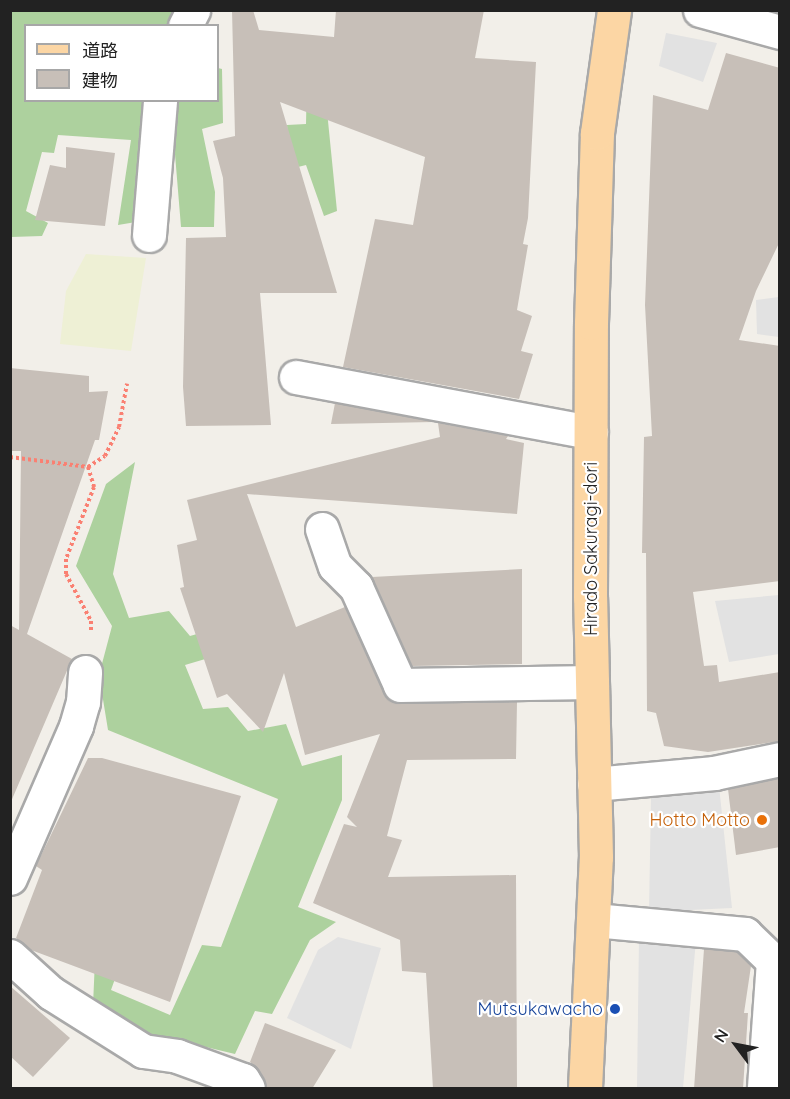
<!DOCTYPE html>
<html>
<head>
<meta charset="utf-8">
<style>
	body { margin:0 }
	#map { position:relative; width:790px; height:1099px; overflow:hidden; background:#f2efe9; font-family:Quicksand,"Noto Sans JP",sans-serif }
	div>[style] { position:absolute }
	.farmland>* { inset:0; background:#eef0d5 }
	.forest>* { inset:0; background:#add19e }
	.parking>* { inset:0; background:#e2e2e2 }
	.building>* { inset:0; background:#c7bfb8 }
	.path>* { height:4px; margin-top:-2px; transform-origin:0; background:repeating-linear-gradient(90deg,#fa8072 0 3px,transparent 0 6px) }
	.roads { filter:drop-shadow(2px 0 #a9a9a9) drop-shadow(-2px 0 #a9a9a9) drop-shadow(0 2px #a9a9a9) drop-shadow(0 -2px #a9a9a9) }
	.minor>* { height:33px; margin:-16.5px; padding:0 16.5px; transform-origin:16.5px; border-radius:16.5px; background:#fff }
	.major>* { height:33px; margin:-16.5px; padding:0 16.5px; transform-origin:16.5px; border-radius:16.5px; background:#fcd6a4 }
	.dots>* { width:16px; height:16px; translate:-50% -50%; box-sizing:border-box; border:3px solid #fff; border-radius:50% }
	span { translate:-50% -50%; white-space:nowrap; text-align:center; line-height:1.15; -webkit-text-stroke:4.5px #fff; paint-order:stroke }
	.street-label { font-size:18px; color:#222 }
	.food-label { font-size:18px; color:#c56008 }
	.right { translate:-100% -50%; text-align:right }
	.transit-label { font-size:18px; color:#164399 }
	.frame { position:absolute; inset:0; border:12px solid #222; pointer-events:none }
	.legend { position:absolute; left:24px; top:24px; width:195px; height:78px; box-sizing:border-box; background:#fff; border:2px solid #a7a7a7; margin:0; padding:8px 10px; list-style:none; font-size:18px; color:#222 }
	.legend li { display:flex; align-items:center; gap:12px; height:30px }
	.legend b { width:30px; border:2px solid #a7a7a7 }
	.north { position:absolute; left:706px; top:1015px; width:60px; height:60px; -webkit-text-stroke:4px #fff; paint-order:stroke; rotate:302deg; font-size:16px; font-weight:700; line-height:24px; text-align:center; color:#222 }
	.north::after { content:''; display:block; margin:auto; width:21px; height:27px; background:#222; clip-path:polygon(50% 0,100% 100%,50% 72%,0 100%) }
</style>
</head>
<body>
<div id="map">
	<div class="farmland">
		<div style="clip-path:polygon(86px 254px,146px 258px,131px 351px,60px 344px,66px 291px)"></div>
	</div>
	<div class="forest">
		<div style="clip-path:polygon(10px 11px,176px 11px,169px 25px,26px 26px,26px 100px,148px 101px,136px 222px,118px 225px,131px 140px,58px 135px,54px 153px,42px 152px,26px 211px,48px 223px,42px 236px,11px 237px)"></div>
		<div style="clip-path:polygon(218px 68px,222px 69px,223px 123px,202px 129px,215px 192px,214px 227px,181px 227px,172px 118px,176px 101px,218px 100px)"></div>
		<div style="clip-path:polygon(323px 71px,337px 211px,324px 216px,306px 165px,290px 169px,287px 125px,306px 124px,307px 75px)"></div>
		<div style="clip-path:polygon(135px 462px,113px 574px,129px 618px,169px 611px,190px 636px,232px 624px,212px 657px,185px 665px,203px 709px,228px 707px,248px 731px,286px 724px,302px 766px,342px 755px,342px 800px,298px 907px,336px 922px,310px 940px,272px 1014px,255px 1011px,235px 1054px,139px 1031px,93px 1005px,95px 960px,126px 948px,111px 990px,170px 1015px,202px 945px,221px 947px,278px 799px,108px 730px,99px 675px,112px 626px,76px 566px,106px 484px)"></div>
	</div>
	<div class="parking">
		<div style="clip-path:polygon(666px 33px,717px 43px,703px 82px,659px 66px)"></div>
		<div style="clip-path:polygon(779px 297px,779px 337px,757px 334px,756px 300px)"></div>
		<div style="clip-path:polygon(779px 595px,779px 654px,729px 662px,715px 601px)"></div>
		<div style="clip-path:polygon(719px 786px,732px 908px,649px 912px,651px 797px)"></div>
		<div style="clip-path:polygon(338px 937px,381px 948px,351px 1049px,287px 1018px,318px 950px)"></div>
		<div style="clip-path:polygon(639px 937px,696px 940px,683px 1088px,637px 1088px)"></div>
	</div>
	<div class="building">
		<div style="clip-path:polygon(232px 10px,253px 10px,259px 30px,334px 37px,336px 10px,484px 10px,475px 58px,536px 62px,528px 218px,523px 244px,528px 245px,517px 310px,532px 316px,521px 351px,533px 354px,519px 399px,343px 367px,375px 219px,413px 225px,425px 157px,280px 102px,337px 293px,260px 293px,271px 425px,186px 426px,183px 387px,186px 238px,226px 237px,223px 178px,213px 141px,235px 136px)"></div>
		<div style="clip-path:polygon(726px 53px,780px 68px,780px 241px,756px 291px,739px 340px,780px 346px,780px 581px,693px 592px,704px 666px,717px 665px,719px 682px,780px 672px,780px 741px,708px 752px,664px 746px,656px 713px,647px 711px,646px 553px,642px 553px,644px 437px,652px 436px,645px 305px,653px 95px,708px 110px)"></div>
		<div style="clip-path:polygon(66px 147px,115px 153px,105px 226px,35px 220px,50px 165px,66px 168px)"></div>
		<div style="clip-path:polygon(10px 368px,89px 376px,89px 392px,108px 391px,99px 440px,95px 440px,27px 634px,72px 659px,10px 804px,10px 625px,19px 630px,21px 451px,10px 451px)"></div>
		<div style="clip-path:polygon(335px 403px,434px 422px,331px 424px)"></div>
		<div style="clip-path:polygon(438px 423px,508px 436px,506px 439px,524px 443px,517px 514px,247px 494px,296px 627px,345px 607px,389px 700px,400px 704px,517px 702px,516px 759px,407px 760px,387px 836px,402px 840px,388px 877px,516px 875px,517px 1089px,433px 1089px,426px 973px,402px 971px,400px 940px,313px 903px,344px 824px,357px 827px,347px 817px,380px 734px,305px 755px,284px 673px,263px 732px,227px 694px,217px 698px,180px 588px,184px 587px,177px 545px,197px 540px,187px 500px,440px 437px)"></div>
		<div style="clip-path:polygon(522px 569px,522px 664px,412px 666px,372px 577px)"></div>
		<div style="clip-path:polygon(88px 758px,102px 758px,241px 796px,170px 1002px,31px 950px,16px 938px,42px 870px,36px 866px)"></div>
		<div style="clip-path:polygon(780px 778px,780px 847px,736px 855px,728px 789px)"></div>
		<div style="clip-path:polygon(704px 949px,737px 952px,751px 966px,744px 1013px,748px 1013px,743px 1089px,694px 1089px)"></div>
		<div style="clip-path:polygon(10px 986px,70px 1038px,33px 1077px,10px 1056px)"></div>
		<div style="clip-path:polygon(265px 1023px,336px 1050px,312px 1089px,267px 1089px,259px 1070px,250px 1062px)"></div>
	</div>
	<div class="path">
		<div style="left:10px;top:457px;width:79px;rotate:7.3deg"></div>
		<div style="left:88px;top:467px;width:20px;rotate:-33deg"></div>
		<div style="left:105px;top:456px;width:32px;rotate:-64deg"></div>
		<div style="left:119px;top:427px;width:44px;rotate:-79.5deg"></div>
		<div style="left:88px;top:467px;width:21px;rotate:73deg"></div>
		<div style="left:94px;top:487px;width:77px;rotate:111.3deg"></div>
		<div style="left:66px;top:559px;width:15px;rotate:90deg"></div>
		<div style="left:66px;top:574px;width:53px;rotate:62deg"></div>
		<div style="left:91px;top:621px;width:10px;rotate:90deg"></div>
	</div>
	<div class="roads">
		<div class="minor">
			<div style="left:700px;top:10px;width:83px;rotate:15.4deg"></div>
			<div style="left:185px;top:26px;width:18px;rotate:-63deg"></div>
			<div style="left:149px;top:235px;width:135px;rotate:-85.3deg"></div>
			<div style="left:296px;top:377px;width:300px;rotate:10.6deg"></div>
			<div style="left:322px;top:529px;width:39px;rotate:71deg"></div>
			<div style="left:335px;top:566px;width:30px;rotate:45deg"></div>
			<div style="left:356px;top:587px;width:107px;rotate:65.8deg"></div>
			<div style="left:400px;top:685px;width:192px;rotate:-0.9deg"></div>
			<div style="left:594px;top:784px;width:121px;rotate:-5.2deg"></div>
			<div style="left:714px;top:773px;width:67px;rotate:-12deg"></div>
			<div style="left:10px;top:878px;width:166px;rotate:-66.5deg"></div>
			<div style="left:76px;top:726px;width:25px;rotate:-74deg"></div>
			<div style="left:83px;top:702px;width:30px;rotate:-86deg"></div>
			<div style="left:594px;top:920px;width:152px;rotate:5.3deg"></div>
			<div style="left:745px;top:934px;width:39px;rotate:44deg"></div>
			<div style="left:773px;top:961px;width:127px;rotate:94.1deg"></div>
			<div style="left:10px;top:956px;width:55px;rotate:42.1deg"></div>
			<div style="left:51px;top:993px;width:109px;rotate:32.2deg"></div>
			<div style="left:143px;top:1051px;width:34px;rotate:8deg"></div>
			<div style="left:177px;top:1056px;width:70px;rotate:20deg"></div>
			<div style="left:243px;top:1080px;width:9px;rotate:58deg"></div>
		</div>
		<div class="major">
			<div style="left:585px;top:1088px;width:231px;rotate:-87.3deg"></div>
			<div style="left:596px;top:857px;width:260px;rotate:-91.3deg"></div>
			<div style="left:590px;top:597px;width:274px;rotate:-89.8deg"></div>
			<div style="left:591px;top:323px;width:190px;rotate:-88.2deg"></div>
			<div style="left:597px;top:133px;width:124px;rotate:-82.1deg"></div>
		</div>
	</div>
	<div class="dots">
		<div style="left:762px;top:820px;background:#e8710a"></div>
		<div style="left:615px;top:1009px;background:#1a4fb4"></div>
	</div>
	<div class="street-label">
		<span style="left:591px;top:549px;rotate:-90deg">Hirado Sakuragi-dori</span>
	</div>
	<div class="food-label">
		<span class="right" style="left:750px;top:820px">Hotto Motto</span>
	</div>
	<div class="transit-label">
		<span class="right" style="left:603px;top:1009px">Mutsukawacho</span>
	</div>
	<div class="frame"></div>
	<ul class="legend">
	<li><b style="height:8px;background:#fcd6a4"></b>道路</li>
	<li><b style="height:16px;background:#c7bfb8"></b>建物</li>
	</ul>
	<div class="north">N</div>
</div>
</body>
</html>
